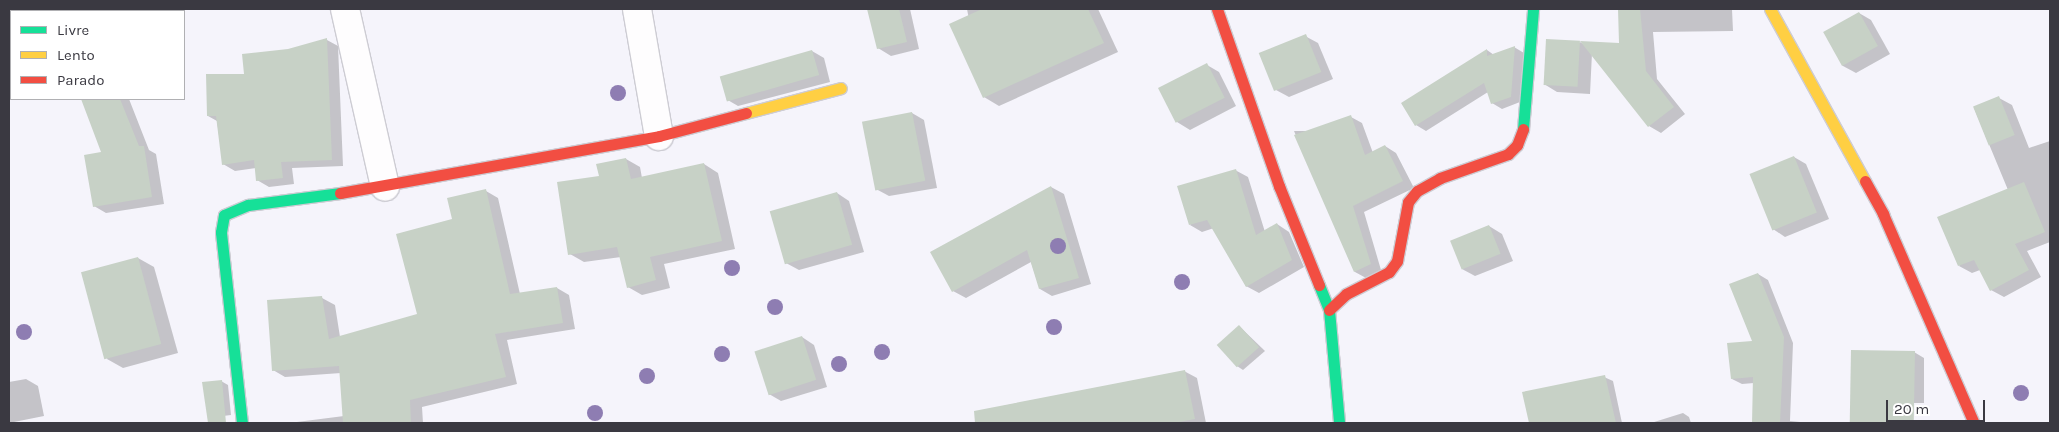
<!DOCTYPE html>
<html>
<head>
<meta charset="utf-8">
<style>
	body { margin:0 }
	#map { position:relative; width:2059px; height:432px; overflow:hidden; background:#f5f4fb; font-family:Karla,sans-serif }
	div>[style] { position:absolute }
	.shadow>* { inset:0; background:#0003 }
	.building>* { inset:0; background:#c7d1c6; transform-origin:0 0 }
	.roads { filter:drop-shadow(1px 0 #cdccd3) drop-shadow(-1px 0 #cdccd3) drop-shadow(0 1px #cdccd3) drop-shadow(0 -1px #cdccd3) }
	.street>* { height:28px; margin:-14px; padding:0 14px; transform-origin:14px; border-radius:14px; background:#fefdfe }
	.fast>* { height:11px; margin:-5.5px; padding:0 5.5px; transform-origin:5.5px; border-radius:5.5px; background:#16e098 }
	.slow>* { height:11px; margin:-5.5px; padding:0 5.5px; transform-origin:5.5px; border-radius:5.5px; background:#ffcf43 }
	.jam>* { height:11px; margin:-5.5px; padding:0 5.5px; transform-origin:5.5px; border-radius:5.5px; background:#f24e42 }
	.trees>* { width:16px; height:16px; margin:-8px; border-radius:50%; background:#8e7db2 }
	span { translate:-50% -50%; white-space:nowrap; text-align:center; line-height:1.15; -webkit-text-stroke:4.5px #fff; paint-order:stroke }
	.frame { position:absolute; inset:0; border:10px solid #3a3941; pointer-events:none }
	.legend { position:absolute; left:10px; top:10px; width:175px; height:90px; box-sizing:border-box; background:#fff; border:1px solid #b0b0b3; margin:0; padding:6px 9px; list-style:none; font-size:15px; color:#3a3941 }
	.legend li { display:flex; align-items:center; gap:10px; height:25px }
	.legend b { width:25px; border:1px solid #b0b0b3 }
	.scale { position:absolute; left:1886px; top:400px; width:99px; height:22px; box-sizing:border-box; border:2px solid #3a3941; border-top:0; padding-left:6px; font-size:15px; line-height:18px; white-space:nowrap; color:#3a3941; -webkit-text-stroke:4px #fff; paint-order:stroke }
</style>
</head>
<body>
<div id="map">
	<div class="shadow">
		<div style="clip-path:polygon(61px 9px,64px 11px,11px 11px,11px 84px,9px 82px,9px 10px)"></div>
		<div style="clip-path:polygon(869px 9px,910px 9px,919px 49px,891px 56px,878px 48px)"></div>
		<div style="clip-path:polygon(967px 9px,1098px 9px,1118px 52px,999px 106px,984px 97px)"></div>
		<div style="clip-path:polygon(1620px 9px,1732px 9px,1733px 31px,1653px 32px,1657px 79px,1685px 114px,1661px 133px,1649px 126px,1592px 53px,1590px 94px,1557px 92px,1544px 84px,1580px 42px,1585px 45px,1620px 44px)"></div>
		<div style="clip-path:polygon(1859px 13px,1871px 20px,1890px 54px,1856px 73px,1843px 66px,1825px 32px)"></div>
		<div style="clip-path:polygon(1305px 36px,1318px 43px,1333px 79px,1289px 97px,1276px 90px)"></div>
		<div style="clip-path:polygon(327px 40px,338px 46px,343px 166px,292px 168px,294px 184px,269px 187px,257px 180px,256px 168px,235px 171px,223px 164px,217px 121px,208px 116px,246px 75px,288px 50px)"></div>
		<div style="clip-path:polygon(1514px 47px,1524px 53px,1520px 102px,1502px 109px,1492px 103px,1488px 92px,1426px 131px,1416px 125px,1487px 50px,1494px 55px)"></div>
		<div style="clip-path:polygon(812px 51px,824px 58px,830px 82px,738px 106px,726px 99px)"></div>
		<div style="clip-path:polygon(1207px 65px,1219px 72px,1236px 106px,1190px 130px,1177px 122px,1160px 89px)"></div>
		<div style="clip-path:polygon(1999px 98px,2012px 105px,2029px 148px,2050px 141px,2050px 242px,2027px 251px,2041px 277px,2004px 297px,1991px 290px,1980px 270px,1972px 273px,1959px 266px,2008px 190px,1974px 108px)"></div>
		<div style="clip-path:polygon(83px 99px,129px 99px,149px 150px,156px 154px,164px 204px,106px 213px,94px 206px,103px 153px)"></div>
		<div style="clip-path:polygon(912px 113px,924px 120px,937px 188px,889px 196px,876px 189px)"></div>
		<div style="clip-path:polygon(1351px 117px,1362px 123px,1373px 153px,1385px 146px,1396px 153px,1414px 188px,1364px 212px,1381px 270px,1366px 278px,1355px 272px,1294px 131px,1309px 131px)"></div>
		<div style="clip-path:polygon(1794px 157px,1806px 164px,1829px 219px,1785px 237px,1773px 229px)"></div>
		<div style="clip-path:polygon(626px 159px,640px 167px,642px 178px,704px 164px,718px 173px,735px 249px,664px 264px,670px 288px,642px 295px,628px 287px,621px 257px,584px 262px,570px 254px,601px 177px)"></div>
		<div style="clip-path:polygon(1235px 170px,1248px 177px,1265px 232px,1277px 224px,1289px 232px,1304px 267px,1259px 293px,1246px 286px,1214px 228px,1202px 232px,1190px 225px)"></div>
		<div style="clip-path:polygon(1051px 187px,1064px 194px,1091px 284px,1052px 296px,1040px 289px,1031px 262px,966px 298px,953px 291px,932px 253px)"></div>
		<div style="clip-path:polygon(486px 191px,498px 198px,520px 294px,557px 288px,569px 295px,575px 329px,507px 340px,517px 384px,422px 407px,423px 423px,289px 423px,344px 416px,341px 373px,285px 377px,273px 370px,322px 298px,335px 305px,340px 337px,418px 315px,453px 220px)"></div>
		<div style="clip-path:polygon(837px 193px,849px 201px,864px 252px,799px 270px,786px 263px)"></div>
		<div style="clip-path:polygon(1489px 226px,1502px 234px,1513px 261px,1475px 276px,1462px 269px)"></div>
		<div style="clip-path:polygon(138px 258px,154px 267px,178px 353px,123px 368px,107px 359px)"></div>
		<div style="clip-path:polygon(1758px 274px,1768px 280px,1793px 343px,1790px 421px,1810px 423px,1753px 423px,1754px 383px,1742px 384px,1732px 379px,1753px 342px)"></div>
		<div style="clip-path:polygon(1239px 326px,1265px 351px,1243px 370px,1237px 366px)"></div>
		<div style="clip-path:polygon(802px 337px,814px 345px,827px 387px,781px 401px,769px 394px)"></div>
		<div style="clip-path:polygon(1852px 351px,1914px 352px,1924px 358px,1924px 403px,1909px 403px,1912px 423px,1852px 423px)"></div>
		<div style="clip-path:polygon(1184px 371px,1197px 378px,1206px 423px,1006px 423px,1003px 406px)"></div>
		<div style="clip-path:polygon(1604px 377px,1613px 381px,1622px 423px,1530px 423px,1524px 393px)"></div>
		<div style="clip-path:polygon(26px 379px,38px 386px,44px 416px,9px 423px,9px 382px)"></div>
		<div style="clip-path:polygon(221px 381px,228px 385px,231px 415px,215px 417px)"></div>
		<div style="clip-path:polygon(1683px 413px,1689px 417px,1691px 423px,1651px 423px)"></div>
	</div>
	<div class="building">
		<div style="clip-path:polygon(867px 9px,899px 9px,907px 42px,877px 49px)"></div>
		<div style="clip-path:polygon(982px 9px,1088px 9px,1104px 43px,983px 98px,949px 24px)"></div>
		<div style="clip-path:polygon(1618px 9px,1640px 9px,1646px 71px,1674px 107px,1648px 127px,1580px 41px,1619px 43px)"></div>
		<div style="left:1859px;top:12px;width:39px;height:41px;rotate:61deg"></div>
		<div style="left:1306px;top:34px;width:41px;height:51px;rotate:68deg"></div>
		<div style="clip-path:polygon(327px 38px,332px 160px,281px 162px,283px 178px,256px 181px,254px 160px,222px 165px,216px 116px,207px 116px,206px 74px,244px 74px,242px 54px,288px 49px)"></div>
		<div style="left:1546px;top:39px;width:34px;height:46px;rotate:3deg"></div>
		<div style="clip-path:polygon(1515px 46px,1511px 97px,1491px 104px,1484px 83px,1415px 126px,1401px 103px,1487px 49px,1487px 56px)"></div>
		<div style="left:812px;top:50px;width:26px;height:96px;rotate:74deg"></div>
		<div style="left:1207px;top:63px;width:39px;height:55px;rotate:63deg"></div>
		<div style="left:1999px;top:96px;width:42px;height:28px;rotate:68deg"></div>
		<div style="clip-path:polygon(81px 99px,120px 99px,139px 146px,144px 146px,152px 197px,93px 207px,84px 155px,101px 152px)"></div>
		<div style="left:912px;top:112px;width:70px;height:51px;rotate:79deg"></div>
		<div style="clip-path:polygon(1351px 115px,1365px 155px,1385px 145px,1403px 181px,1353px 206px,1371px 264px,1354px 272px,1294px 135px)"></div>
		<div style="left:1794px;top:156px;width:61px;height:48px;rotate:68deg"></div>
		<div style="clip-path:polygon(626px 158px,631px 179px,704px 163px,722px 241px,650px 257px,656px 280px,627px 288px,617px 247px,568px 255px,557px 182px,599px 176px,596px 164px)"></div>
		<div style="clip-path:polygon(1236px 169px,1256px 235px,1277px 223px,1292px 260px,1246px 287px,1207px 220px,1189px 225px,1177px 186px)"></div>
		<div style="clip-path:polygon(2024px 182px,2045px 232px,2015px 244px,2029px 270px,1990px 291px,1974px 260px,1958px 266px,1937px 217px)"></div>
		<div style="clip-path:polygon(1051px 186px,1079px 278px,1039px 289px,1027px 250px,952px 292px,930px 252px)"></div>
		<div style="clip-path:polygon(486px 189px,510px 294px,557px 287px,563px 323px,495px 334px,506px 377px,410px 400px,411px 423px,343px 423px,339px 366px,272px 371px,267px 300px,322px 296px,329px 339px,417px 314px,396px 234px,452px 219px,447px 198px)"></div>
		<div style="left:837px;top:192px;width:55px;height:70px;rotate:74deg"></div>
		<div style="left:1489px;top:225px;width:31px;height:42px;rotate:68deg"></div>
		<div style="left:138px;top:257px;width:90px;height:59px;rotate:75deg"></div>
		<div style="clip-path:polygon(1758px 273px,1784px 337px,1780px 423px,1752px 423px,1753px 377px,1731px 379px,1727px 343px,1752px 341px,1729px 284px)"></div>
		<div style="left:1239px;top:325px;width:30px;height:30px;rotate:48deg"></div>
		<div style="left:802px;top:336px;width:46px;height:50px;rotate:72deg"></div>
		<div style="left:1851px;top:350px;width:64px;height:73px;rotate:1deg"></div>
		<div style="clip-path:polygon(1185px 370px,1195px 419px,1174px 423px,975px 423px,974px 411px)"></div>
		<div style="clip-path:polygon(1605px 375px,1616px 423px,1529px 423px,1522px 392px)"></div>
		<div style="clip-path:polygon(222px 380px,226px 423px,208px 423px,202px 382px)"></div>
	</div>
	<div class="roads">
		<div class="street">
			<div style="left:345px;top:9px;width:182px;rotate:77.3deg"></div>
			<div style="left:637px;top:9px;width:129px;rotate:80.2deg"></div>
		</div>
		<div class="fast">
			<div style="left:1523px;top:129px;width:120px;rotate:-85.2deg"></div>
			<div style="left:1319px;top:285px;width:27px;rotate:68deg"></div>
			<div style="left:1329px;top:310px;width:113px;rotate:84.9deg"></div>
			<div style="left:242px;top:423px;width:192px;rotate:-96.3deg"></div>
			<div style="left:221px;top:232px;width:17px;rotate:-80deg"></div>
			<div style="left:224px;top:215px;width:26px;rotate:-23deg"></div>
			<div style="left:248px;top:205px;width:93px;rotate:-7.4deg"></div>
		</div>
		<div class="slow">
			<div style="left:1770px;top:9px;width:196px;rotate:61.1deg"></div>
			<div style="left:746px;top:113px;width:98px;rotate:-14.7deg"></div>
		</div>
		<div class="jam">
			<div style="left:1217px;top:9px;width:188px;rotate:70.7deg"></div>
			<div style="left:1279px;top:186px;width:107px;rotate:68deg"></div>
			<div style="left:1865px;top:181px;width:38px;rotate:61deg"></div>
			<div style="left:1883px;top:214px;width:228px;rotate:66.5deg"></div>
			<div style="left:340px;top:193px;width:324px;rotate:-10.1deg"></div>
			<div style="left:659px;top:136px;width:90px;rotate:-14.8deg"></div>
			<div style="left:1329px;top:310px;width:23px;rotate:-43deg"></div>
			<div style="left:1346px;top:294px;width:48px;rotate:-27.1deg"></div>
			<div style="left:1389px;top:272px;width:14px;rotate:-54deg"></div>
			<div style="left:1397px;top:261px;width:60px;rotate:-79.4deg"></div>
			<div style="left:1408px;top:202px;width:14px;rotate:-51deg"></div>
			<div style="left:1417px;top:191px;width:26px;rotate:-29deg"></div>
			<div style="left:1440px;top:178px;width:72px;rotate:-19.4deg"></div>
			<div style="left:1508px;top:154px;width:13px;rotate:-45deg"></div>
			<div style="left:1517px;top:145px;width:17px;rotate:-69deg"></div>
		</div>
	</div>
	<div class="trees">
		<div style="left:618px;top:93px"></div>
		<div style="left:1058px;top:246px"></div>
		<div style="left:732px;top:268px"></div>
		<div style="left:1182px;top:282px"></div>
		<div style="left:775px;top:307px"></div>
		<div style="left:1054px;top:327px"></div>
		<div style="left:24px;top:332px"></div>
		<div style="left:882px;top:352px"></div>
		<div style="left:722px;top:354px"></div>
		<div style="left:839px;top:364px"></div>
		<div style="left:647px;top:376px"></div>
		<div style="left:2021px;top:393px"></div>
		<div style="left:595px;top:413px"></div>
	</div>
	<div class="frame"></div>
	<ul class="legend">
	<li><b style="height:6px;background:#16e098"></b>Livre</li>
	<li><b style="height:6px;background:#ffcf43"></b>Lento</li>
	<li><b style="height:6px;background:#f24e42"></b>Parado</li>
	</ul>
	<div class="scale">20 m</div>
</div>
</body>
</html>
